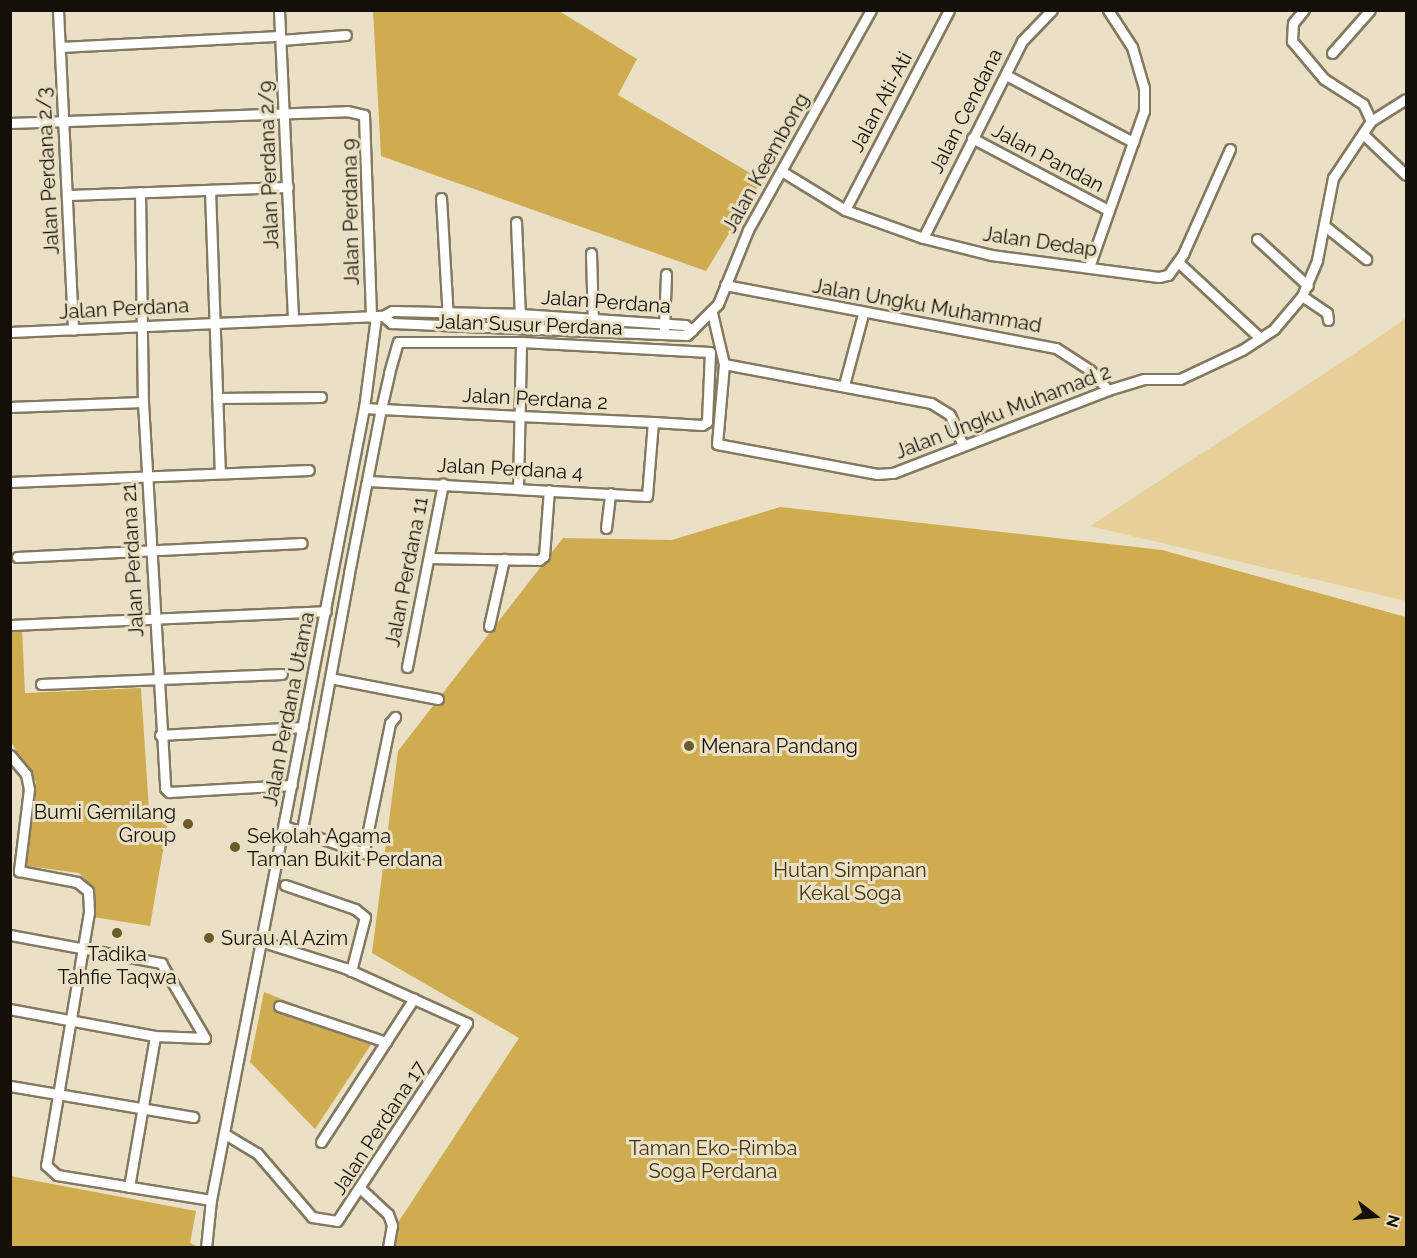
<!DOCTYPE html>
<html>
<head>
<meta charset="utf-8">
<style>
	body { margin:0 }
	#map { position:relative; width:1417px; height:1258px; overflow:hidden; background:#eae0c5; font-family:Raleway,sans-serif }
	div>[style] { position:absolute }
	.green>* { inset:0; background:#e6d098 }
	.forest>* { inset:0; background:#cfac4f }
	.roads { filter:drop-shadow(2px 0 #837961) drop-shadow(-2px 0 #837961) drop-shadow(0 2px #837961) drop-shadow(0 -2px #837961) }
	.minor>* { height:9px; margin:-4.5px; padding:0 4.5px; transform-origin:4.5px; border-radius:4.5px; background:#fff }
	.dots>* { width:16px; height:16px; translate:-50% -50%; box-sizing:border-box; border:3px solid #eae0c5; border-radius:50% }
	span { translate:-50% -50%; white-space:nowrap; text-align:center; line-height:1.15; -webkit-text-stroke:6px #eae0c5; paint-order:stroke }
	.street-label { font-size:20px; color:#141007 }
	.poi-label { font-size:20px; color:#141007 }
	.left { translate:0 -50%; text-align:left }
	.right { translate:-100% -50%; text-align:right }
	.park-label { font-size:20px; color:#41330a }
	.frame { position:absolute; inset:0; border:12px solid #141007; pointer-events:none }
	.north { position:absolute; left:1345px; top:1186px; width:60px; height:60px; -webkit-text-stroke:4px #eae0c5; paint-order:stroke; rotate:106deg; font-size:16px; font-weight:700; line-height:24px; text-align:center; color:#141007 }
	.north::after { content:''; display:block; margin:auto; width:21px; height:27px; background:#141007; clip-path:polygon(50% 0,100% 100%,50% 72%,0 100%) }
</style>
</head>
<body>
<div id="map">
	<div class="green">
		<div style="clip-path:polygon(1406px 318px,1406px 601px,1090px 526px,1356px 353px)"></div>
	</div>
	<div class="forest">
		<div style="clip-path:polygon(373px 11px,559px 11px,637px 59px,618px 95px,762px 180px,706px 271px,381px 156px)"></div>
		<div style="clip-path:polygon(780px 507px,1162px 550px,1406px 617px,1406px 1247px,382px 1247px,519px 1038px,372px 953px,398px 751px,563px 538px,672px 540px)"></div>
		<div style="clip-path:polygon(22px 628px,25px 693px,141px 688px,149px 810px,170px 810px,150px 926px,93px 917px,94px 889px,79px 873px,20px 865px,36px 782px,11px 742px,11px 630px)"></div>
		<div style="clip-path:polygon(264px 992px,376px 1037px,315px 1129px,250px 1062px)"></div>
		<div style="clip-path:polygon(10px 1176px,196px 1211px,190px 1243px,199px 1247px,11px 1247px)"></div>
	</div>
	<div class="roads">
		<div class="minor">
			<div style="left:58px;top:10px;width:320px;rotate:87.3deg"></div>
			<div style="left:279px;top:10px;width:309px;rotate:87.4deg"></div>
			<div style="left:281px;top:40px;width:65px;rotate:-4.4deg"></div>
			<div style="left:60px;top:47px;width:220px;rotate:-2.9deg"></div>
			<div style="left:1332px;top:53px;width:57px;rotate:-48.5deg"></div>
			<div style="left:1006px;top:75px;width:144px;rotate:27.8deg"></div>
			<div style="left:1371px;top:121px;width:41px;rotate:-32.2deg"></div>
			<div style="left:10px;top:123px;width:337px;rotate:-2deg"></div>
			<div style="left:347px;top:111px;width:17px;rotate:13deg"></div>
			<div style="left:364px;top:115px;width:202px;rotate:88deg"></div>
			<div style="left:1363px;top:134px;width:59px;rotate:43.6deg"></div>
			<div style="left:972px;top:138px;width:154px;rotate:27.9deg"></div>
			<div style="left:783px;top:172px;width:73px;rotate:31.5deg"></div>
			<div style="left:845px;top:210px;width:83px;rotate:19.7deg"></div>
			<div style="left:923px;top:238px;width:70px;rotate:14deg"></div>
			<div style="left:991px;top:255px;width:169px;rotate:7.5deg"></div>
			<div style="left:1159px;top:277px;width:9px;rotate:-13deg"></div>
			<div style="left:1168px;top:275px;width:26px;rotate:-54deg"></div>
			<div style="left:1183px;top:254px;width:115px;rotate:-65.9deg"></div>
			<div style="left:210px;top:190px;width:283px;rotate:88deg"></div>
			<div style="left:140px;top:192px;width:210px;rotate:89.2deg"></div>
			<div style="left:143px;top:402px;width:387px;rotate:86.7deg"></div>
			<div style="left:165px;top:788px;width:6px;rotate:45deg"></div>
			<div style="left:169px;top:792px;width:123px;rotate:-3.3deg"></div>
			<div style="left:67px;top:195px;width:221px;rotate:-2.1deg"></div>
			<div style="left:441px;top:198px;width:120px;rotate:86.7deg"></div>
			<div style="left:845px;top:210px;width:225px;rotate:-62.5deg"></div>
			<div style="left:516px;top:222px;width:97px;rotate:87.6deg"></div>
			<div style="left:1325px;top:226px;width:53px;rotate:38.8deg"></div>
			<div style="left:923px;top:238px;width:220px;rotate:-63.3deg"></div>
			<div style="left:1022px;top:41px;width:43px;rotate:-45.9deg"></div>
			<div style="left:1257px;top:239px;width:69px;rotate:42.7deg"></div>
			<div style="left:591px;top:253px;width:70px;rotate:88.4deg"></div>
			<div style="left:1178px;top:262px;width:112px;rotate:42.8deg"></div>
			<div style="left:1089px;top:267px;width:165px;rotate:-70.6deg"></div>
			<div style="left:1144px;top:111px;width:23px;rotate:-90deg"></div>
			<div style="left:1144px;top:88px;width:43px;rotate:-106.3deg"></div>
			<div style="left:1132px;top:47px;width:44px;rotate:-123deg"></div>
			<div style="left:725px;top:285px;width:337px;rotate:10.8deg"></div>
			<div style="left:1056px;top:348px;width:40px;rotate:32.9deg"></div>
			<div style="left:1090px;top:370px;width:27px;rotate:48deg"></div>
			<div style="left:1302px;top:296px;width:30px;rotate:34deg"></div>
			<div style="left:1327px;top:313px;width:7px;rotate:82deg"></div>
			<div style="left:712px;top:313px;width:52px;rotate:76.8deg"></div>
			<div style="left:724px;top:364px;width:80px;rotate:95deg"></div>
			<div style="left:717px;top:444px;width:163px;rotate:10.6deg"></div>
			<div style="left:877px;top:474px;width:16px;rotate:-4deg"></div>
			<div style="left:893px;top:473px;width:230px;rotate:-21.1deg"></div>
			<div style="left:1108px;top:390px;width:38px;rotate:-17deg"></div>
			<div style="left:1144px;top:379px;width:36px"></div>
			<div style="left:1180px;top:379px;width:68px;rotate:-25.1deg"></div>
			<div style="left:1242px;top:350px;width:38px;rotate:-33deg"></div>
			<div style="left:1274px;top:329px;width:43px;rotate:-49.7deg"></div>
			<div style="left:1302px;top:296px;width:39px;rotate:-67deg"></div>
			<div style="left:1317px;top:260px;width:84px;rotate:-79deg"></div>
			<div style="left:1333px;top:178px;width:69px;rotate:-56.3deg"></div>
			<div style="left:1371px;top:121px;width:19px;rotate:-115deg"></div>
			<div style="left:1363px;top:104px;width:46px;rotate:-147.3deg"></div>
			<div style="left:1324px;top:79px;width:50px;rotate:-130.1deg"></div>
			<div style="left:1292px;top:41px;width:18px;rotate:-87deg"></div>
			<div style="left:1293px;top:23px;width:17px;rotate:-50deg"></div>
			<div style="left:383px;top:316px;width:11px;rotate:41deg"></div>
			<div style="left:391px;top:323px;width:296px;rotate:2.3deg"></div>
			<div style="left:687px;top:335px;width:44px;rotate:-45deg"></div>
			<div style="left:718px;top:304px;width:80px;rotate:-67.9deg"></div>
			<div style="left:748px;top:230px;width:252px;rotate:-60.8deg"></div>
			<div style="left:664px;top:329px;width:55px;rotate:-87.9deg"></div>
			<div style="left:10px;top:332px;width:373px;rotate:-2.5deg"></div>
			<div style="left:383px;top:316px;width:10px;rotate:-29deg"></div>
			<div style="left:392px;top:311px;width:128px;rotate:1.3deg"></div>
			<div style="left:520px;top:314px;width:165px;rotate:3.8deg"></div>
			<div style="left:685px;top:325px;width:9px;rotate:36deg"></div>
			<div style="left:724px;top:364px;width:211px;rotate:10.7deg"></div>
			<div style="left:931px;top:403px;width:22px;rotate:32deg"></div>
			<div style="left:950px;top:415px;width:33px;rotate:67deg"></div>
			<div style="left:844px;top:385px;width:73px;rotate:-75deg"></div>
			<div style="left:217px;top:398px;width:104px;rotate:-0.6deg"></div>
			<div style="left:10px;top:407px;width:133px;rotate:-2.2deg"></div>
			<div style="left:368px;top:481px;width:279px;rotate:3.1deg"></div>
			<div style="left:647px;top:496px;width:74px;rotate:-85.4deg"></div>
			<div style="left:10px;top:482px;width:299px;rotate:-2.3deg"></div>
			<div style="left:518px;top:488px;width:146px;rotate:-88.8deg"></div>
			<div style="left:606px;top:528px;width:35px;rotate:-83deg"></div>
			<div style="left:17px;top:557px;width:285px;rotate:-2.8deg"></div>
			<div style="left:429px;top:558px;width:110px;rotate:1deg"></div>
			<div style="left:539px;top:560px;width:6px;rotate:-39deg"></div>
			<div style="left:544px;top:556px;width:66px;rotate:-85.7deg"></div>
			<div style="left:10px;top:625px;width:316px;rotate:-2.5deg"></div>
			<div style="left:489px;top:626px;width:69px;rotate:-77.4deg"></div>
			<div style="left:407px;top:667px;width:187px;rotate:-78.9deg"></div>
			<div style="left:330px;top:678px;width:110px;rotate:11deg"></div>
			<div style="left:41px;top:684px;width:241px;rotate:-2.4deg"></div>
			<div style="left:160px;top:735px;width:143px;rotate:-3.2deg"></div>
			<div style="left:10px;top:755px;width:25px;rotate:50deg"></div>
			<div style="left:26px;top:774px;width:15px;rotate:79deg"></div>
			<div style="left:29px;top:789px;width:83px;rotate:97deg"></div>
			<div style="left:19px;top:871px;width:59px;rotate:10.7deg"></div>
			<div style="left:77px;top:882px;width:14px;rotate:39deg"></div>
			<div style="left:88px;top:891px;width:21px;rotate:87deg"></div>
			<div style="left:89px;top:912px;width:257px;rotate:99.6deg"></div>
			<div style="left:46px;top:1165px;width:15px;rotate:42deg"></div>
			<div style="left:57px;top:1175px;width:156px;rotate:9.2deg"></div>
			<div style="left:284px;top:826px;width:88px;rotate:18.6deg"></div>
			<div style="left:302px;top:830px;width:261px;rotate:-79.6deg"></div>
			<div style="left:349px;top:573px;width:167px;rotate:-79deg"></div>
			<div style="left:381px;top:409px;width:37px;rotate:-77deg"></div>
			<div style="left:389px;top:373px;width:32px;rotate:-74deg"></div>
			<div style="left:398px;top:342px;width:123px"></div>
			<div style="left:521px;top:342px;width:189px;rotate:3deg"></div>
			<div style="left:710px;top:352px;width:70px;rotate:92.5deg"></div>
			<div style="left:707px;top:422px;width:6px;rotate:149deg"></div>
			<div style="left:702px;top:425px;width:49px;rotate:-176.5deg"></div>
			<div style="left:653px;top:422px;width:133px;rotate:-177.4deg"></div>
			<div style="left:520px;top:416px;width:139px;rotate:-177.1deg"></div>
			<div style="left:381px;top:409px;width:17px;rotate:-177deg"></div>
			<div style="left:364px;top:850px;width:130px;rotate:-78.4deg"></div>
			<div style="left:390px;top:723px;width:8px;rotate:-50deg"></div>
			<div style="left:285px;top:885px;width:74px;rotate:18.9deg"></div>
			<div style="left:355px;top:909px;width:13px;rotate:39deg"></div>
			<div style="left:365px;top:917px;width:56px;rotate:104.5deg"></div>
			<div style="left:10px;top:935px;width:154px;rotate:10.5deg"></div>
			<div style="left:161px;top:963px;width:87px;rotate:59.6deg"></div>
			<div style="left:205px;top:1038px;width:50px;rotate:-177.7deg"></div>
			<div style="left:155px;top:1036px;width:147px;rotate:-169.5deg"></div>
			<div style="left:279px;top:1006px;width:113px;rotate:18.6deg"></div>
			<div style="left:10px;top:1086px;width:186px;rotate:9.6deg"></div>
			<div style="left:225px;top:1134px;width:37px;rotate:31deg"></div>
			<div style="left:257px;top:1153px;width:84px;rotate:49.3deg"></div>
			<div style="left:312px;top:1217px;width:25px;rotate:9deg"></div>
			<div style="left:337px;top:1221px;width:237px;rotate:-56.7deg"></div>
			<div style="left:467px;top:1023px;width:134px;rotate:-155.7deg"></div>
			<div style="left:345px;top:968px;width:86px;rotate:-162.4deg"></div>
			<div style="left:321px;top:1142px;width:171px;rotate:-57.1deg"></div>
			<div style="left:129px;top:1187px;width:153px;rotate:-80.2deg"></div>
			<div style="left:361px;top:1189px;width:37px;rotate:43deg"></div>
			<div style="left:388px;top:1214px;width:12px;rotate:70deg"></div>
			<div style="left:392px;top:1225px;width:23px;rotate:100deg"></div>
			<div style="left:206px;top:1248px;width:48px;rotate:-84.1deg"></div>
			<div style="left:211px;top:1200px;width:807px;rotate:-79.07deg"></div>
			<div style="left:364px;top:408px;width:92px;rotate:-82.5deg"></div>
		</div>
	</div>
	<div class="dots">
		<div style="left:689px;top:746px;background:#6c5a28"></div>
		<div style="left:188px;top:824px;background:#6c5a28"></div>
		<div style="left:235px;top:847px;background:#6c5a28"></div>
		<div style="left:117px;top:933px;background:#6c5a28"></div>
		<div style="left:209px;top:938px;background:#6c5a28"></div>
	</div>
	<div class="street-label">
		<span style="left:881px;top:102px;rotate:-62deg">Jalan Ati-Ati</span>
		<span style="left:966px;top:111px;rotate:-63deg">Jalan Cendana</span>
		<span style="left:1048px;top:158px;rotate:28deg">Jalan Pandan</span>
		<span style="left:766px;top:163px;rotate:-61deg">Jalan Keembong</span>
		<span style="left:269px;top:165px;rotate:-92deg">Jalan Perdana 2/9</span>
		<span style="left:48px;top:171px;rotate:-93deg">Jalan Perdana 2/3</span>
		<span style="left:351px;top:212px;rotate:-91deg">Jalan Perdana 9</span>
		<span style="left:1040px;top:242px;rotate:8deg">Jalan Dedap</span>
		<span style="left:606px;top:302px;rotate:4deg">Jalan Perdana</span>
		<span style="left:927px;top:306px;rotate:10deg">Jalan Ungku Muhammad</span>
		<span style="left:124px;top:309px;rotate:-3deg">Jalan Perdana</span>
		<span style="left:529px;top:325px;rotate:2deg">Jalan Susur Perdana</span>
		<span style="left:535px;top:399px;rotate:3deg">Jalan Perdana 2</span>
		<span style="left:1003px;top:412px;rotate:-21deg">Jalan Ungku Muhamad 2</span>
		<span style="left:510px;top:469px;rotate:3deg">Jalan Perdana 4</span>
		<span style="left:133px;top:560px;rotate:-93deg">Jalan Perdana 21</span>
		<span style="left:407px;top:572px;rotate:-79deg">Jalan Perdana 11</span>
		<span style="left:289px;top:709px;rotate:-79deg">Jalan Perdana Utama</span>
		<span style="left:379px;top:1128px;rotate:-57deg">Jalan Perdana 17</span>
	</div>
	<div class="poi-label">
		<span class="left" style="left:701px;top:746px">Menara Pandang</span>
		<span class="right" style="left:176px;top:824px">Bumi Gemilang<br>Group</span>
		<span class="left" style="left:247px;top:848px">Sekolah Agama<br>Taman Bukit Perdana</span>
		<span class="left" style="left:221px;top:938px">Surau Al Azim</span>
		<span style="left:117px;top:966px">Tadika<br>Tahfie Taqwa</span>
	</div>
	<div class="park-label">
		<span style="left:850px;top:882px">Hutan Simpanan<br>Kekal Soga</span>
		<span style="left:713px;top:1160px">Taman Eko-Rimba<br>Soga Perdana</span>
	</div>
	<div class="frame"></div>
	<div class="north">N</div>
</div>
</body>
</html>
